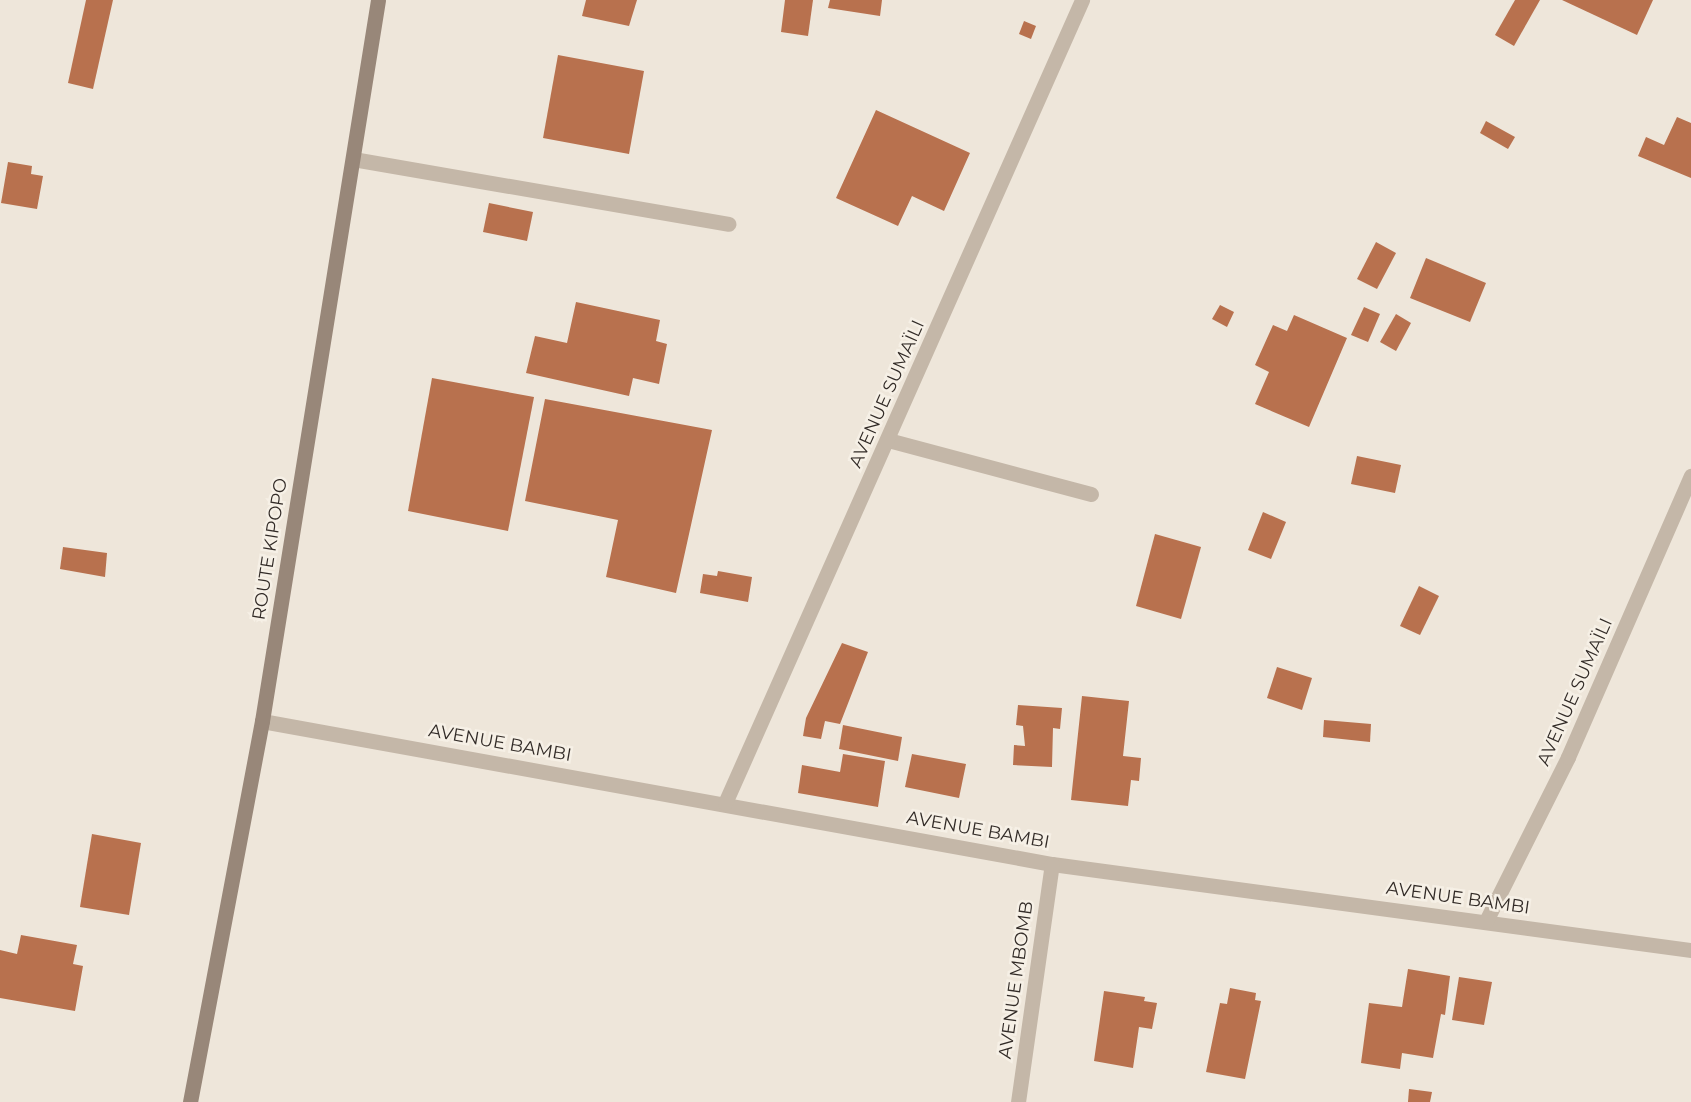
<!DOCTYPE html>
<meta charset="utf-8">
<style>
body{margin:0}
#map{position:relative;width:1691px;height:1102px;overflow:hidden;background:#eee6da;font-family:Montserrat,sans-serif}
div>[style]{position:absolute}
.building>*{inset:0;background:#b8714e}
.street>*{height:15px;margin:-7.5px;padding:0 7.5px;transform-origin:7.5px;border-radius:7.5px;background:#c4b7a8}
.secondary>*{height:15px;margin:-7.5px;padding:0 7.5px;transform-origin:7.5px;border-radius:7.5px;background:#988779}
span{translate:-50% -50%;white-space:nowrap;text-align:center;line-height:1.15;-webkit-text-stroke:5px #f6f0e6;paint-order:stroke}
.street-label{font-size:18px;color:#322b27}
</style>
<div id="map">
<div class="building">
<div style="clip-path:polygon(86px 0,113px 0,93px 89px,68px 83px)"></div>
<div style="clip-path:polygon(586px 0,637px 0,629px 26px,582px 16px)"></div>
<div style="clip-path:polygon(785px 0,813px 0,808px 36px,781px 32px)"></div>
<div style="clip-path:polygon(830px 0,882px 0,880px 16px,828px 8px)"></div>
<div style="clip-path:polygon(1515px 0,1540px 0,1514px 46px,1495px 35px)"></div>
<div style="clip-path:polygon(1562px 0,1653px 0,1637px 35px)"></div>
<div style="clip-path:polygon(1024px 21px,1036px 26px,1031px 39px,1019px 34px)"></div>
<div style="clip-path:polygon(558px 55px,644px 71px,629px 154px,543px 138px)"></div>
<div style="clip-path:polygon(876px 110px,970px 153px,944px 211px,912px 196px,898px 226px,836px 198px)"></div>
<div style="clip-path:polygon(1677px 117px,1691px 123px,1691px 178px,1638px 156px,1646px 137px,1664px 145px)"></div>
<div style="clip-path:polygon(1486px 121px,1515px 137px,1508px 149px,1480px 133px)"></div>
<div style="clip-path:polygon(8px 162px,32px 166px,31px 174px,43px 176px,37px 209px,1px 203px)"></div>
<div style="clip-path:polygon(489px 203px,533px 212px,527px 241px,483px 232px)"></div>
<div style="clip-path:polygon(1376px 242px,1396px 253px,1377px 289px,1357px 279px)"></div>
<div style="clip-path:polygon(1426px 258px,1486px 283px,1470px 322px,1410px 298px)"></div>
<div style="clip-path:polygon(576px 302px,660px 320px,656px 341px,667px 344px,659px 384px,633px 378px,629px 396px,526px 373px,535px 336px,567px 343px)"></div>
<div style="clip-path:polygon(1220px 305px,1234px 312px,1227px 327px,1212px 319px)"></div>
<div style="clip-path:polygon(1364px 307px,1380px 314px,1368px 342px,1351px 335px)"></div>
<div style="clip-path:polygon(1396px 314px,1411px 323px,1396px 351px,1380px 342px)"></div>
<div style="clip-path:polygon(1294px 315px,1347px 338px,1309px 427px,1255px 404px,1269px 372px,1255px 365px,1273px 325px,1287px 331px)"></div>
<div style="clip-path:polygon(432px 378px,534px 397px,508px 531px,408px 511px)"></div>
<div style="clip-path:polygon(545px 399px,712px 430px,676px 593px,606px 577px,618px 520px,525px 501px)"></div>
<div style="clip-path:polygon(1357px 456px,1401px 465px,1395px 493px,1351px 484px)"></div>
<div style="clip-path:polygon(1263px 512px,1286px 522px,1271px 559px,1248px 550px)"></div>
<div style="clip-path:polygon(1155px 534px,1201px 547px,1181px 619px,1136px 606px)"></div>
<div style="clip-path:polygon(63px 547px,107px 553px,105px 577px,60px 569px)"></div>
<div style="clip-path:polygon(718px 571px,752px 577px,748px 602px,700px 593px,703px 574px,717px 576px)"></div>
<div style="clip-path:polygon(1419px 586px,1439px 596px,1420px 635px,1400px 626px)"></div>
<div style="clip-path:polygon(842px 643px,868px 652px,840px 724px,825px 721px,821px 739px,803px 736px,806px 718px)"></div>
<div style="clip-path:polygon(1277px 667px,1312px 678px,1302px 710px,1267px 698px)"></div>
<div style="clip-path:polygon(1082px 696px,1129px 701px,1123px 756px,1141px 758px,1139px 781px,1131px 780px,1128px 806px,1071px 800px)"></div>
<div style="clip-path:polygon(1018px 705px,1062px 708px,1060px 729px,1053px 728px,1052px 767px,1013px 765px,1014px 745px,1025px 746px,1023px 726px,1016px 725px)"></div>
<div style="clip-path:polygon(1324px 720px,1371px 724px,1370px 742px,1323px 737px)"></div>
<div style="clip-path:polygon(843px 725px,902px 737px,898px 761px,839px 749px)"></div>
<div style="clip-path:polygon(843px 754px,885px 761px,878px 807px,798px 793px,802px 765px,840px 772px)"></div>
<div style="clip-path:polygon(912px 754px,966px 764px,959px 798px,905px 787px)"></div>
<div style="clip-path:polygon(92px 834px,141px 843px,129px 915px,80px 907px)"></div>
<div style="clip-path:polygon(21px 935px,77px 945px,73px 964px,83px 966px,75px 1011px,0 998px,0 950px,17px 954px)"></div>
<div style="clip-path:polygon(1408px 969px,1450px 976px,1445px 1015px,1441px 1014px,1433px 1058px,1402px 1053px,1400px 1069px,1361px 1063px,1369px 1003px,1402px 1007px)"></div>
<div style="clip-path:polygon(1459px 977px,1492px 982px,1484px 1025px,1452px 1020px)"></div>
<div style="clip-path:polygon(1230px 988px,1256px 993px,1255px 1000px,1261px 1001px,1245px 1079px,1206px 1072px,1220px 1003px,1227px 1004px)"></div>
<div style="clip-path:polygon(1104px 991px,1145px 997px,1144px 1001px,1157px 1003px,1152px 1029px,1139px 1027px,1133px 1068px,1094px 1061px)"></div>
<div style="clip-path:polygon(1409px 1089px,1432px 1092px,1430px 1102px,1408px 1102px)"></div>
</div>
<div class="street">
<div style="left:353px;top:159px;width:381px;rotate:9.8deg"></div>
<div style="left:888px;top:440px;width:210px;rotate:14.9deg"></div>
<div style="left:262px;top:721px;width:803px;rotate:10.26deg"></div>
<div style="left:1052px;top:864px;width:645px;rotate:7.67deg"></div>
<div style="left:725px;top:803px;width:879px;rotate:-66.03deg"></div>
<div style="left:1486px;top:921px;width:183px;rotate:-63.4deg"></div>
<div style="left:1568px;top:757px;width:307px;rotate:-66.4deg"></div>
<div style="left:1018px;top:1102px;width:240px;rotate:-81.9deg"></div>
</div>
<div class="secondary">
<div style="left:190px;top:1102px;width:388px;rotate:-79.3deg"></div>
<div style="left:262px;top:721px;width:730px;rotate:-80.86deg"></div>
</div>
<div class="street-label">
<span style="left:887px;top:394px;rotate:-66deg">AVENUE SUMAÏLI</span>
<span style="left:270px;top:549px;rotate:-81deg">ROUTE KIPOPO</span>
<span style="left:1575px;top:692px;rotate:-66deg">AVENUE SUMAÏLI</span>
<span style="left:500px;top:743px;rotate:10deg">AVENUE BAMBI</span>
<span style="left:978px;top:830px;rotate:10deg">AVENUE BAMBI</span>
<span style="left:1458px;top:898px;rotate:8deg">AVENUE BAMBI</span>
<span style="left:1016px;top:980px;rotate:-82deg">AVENUE MBOMB</span>
</div>
</div>
